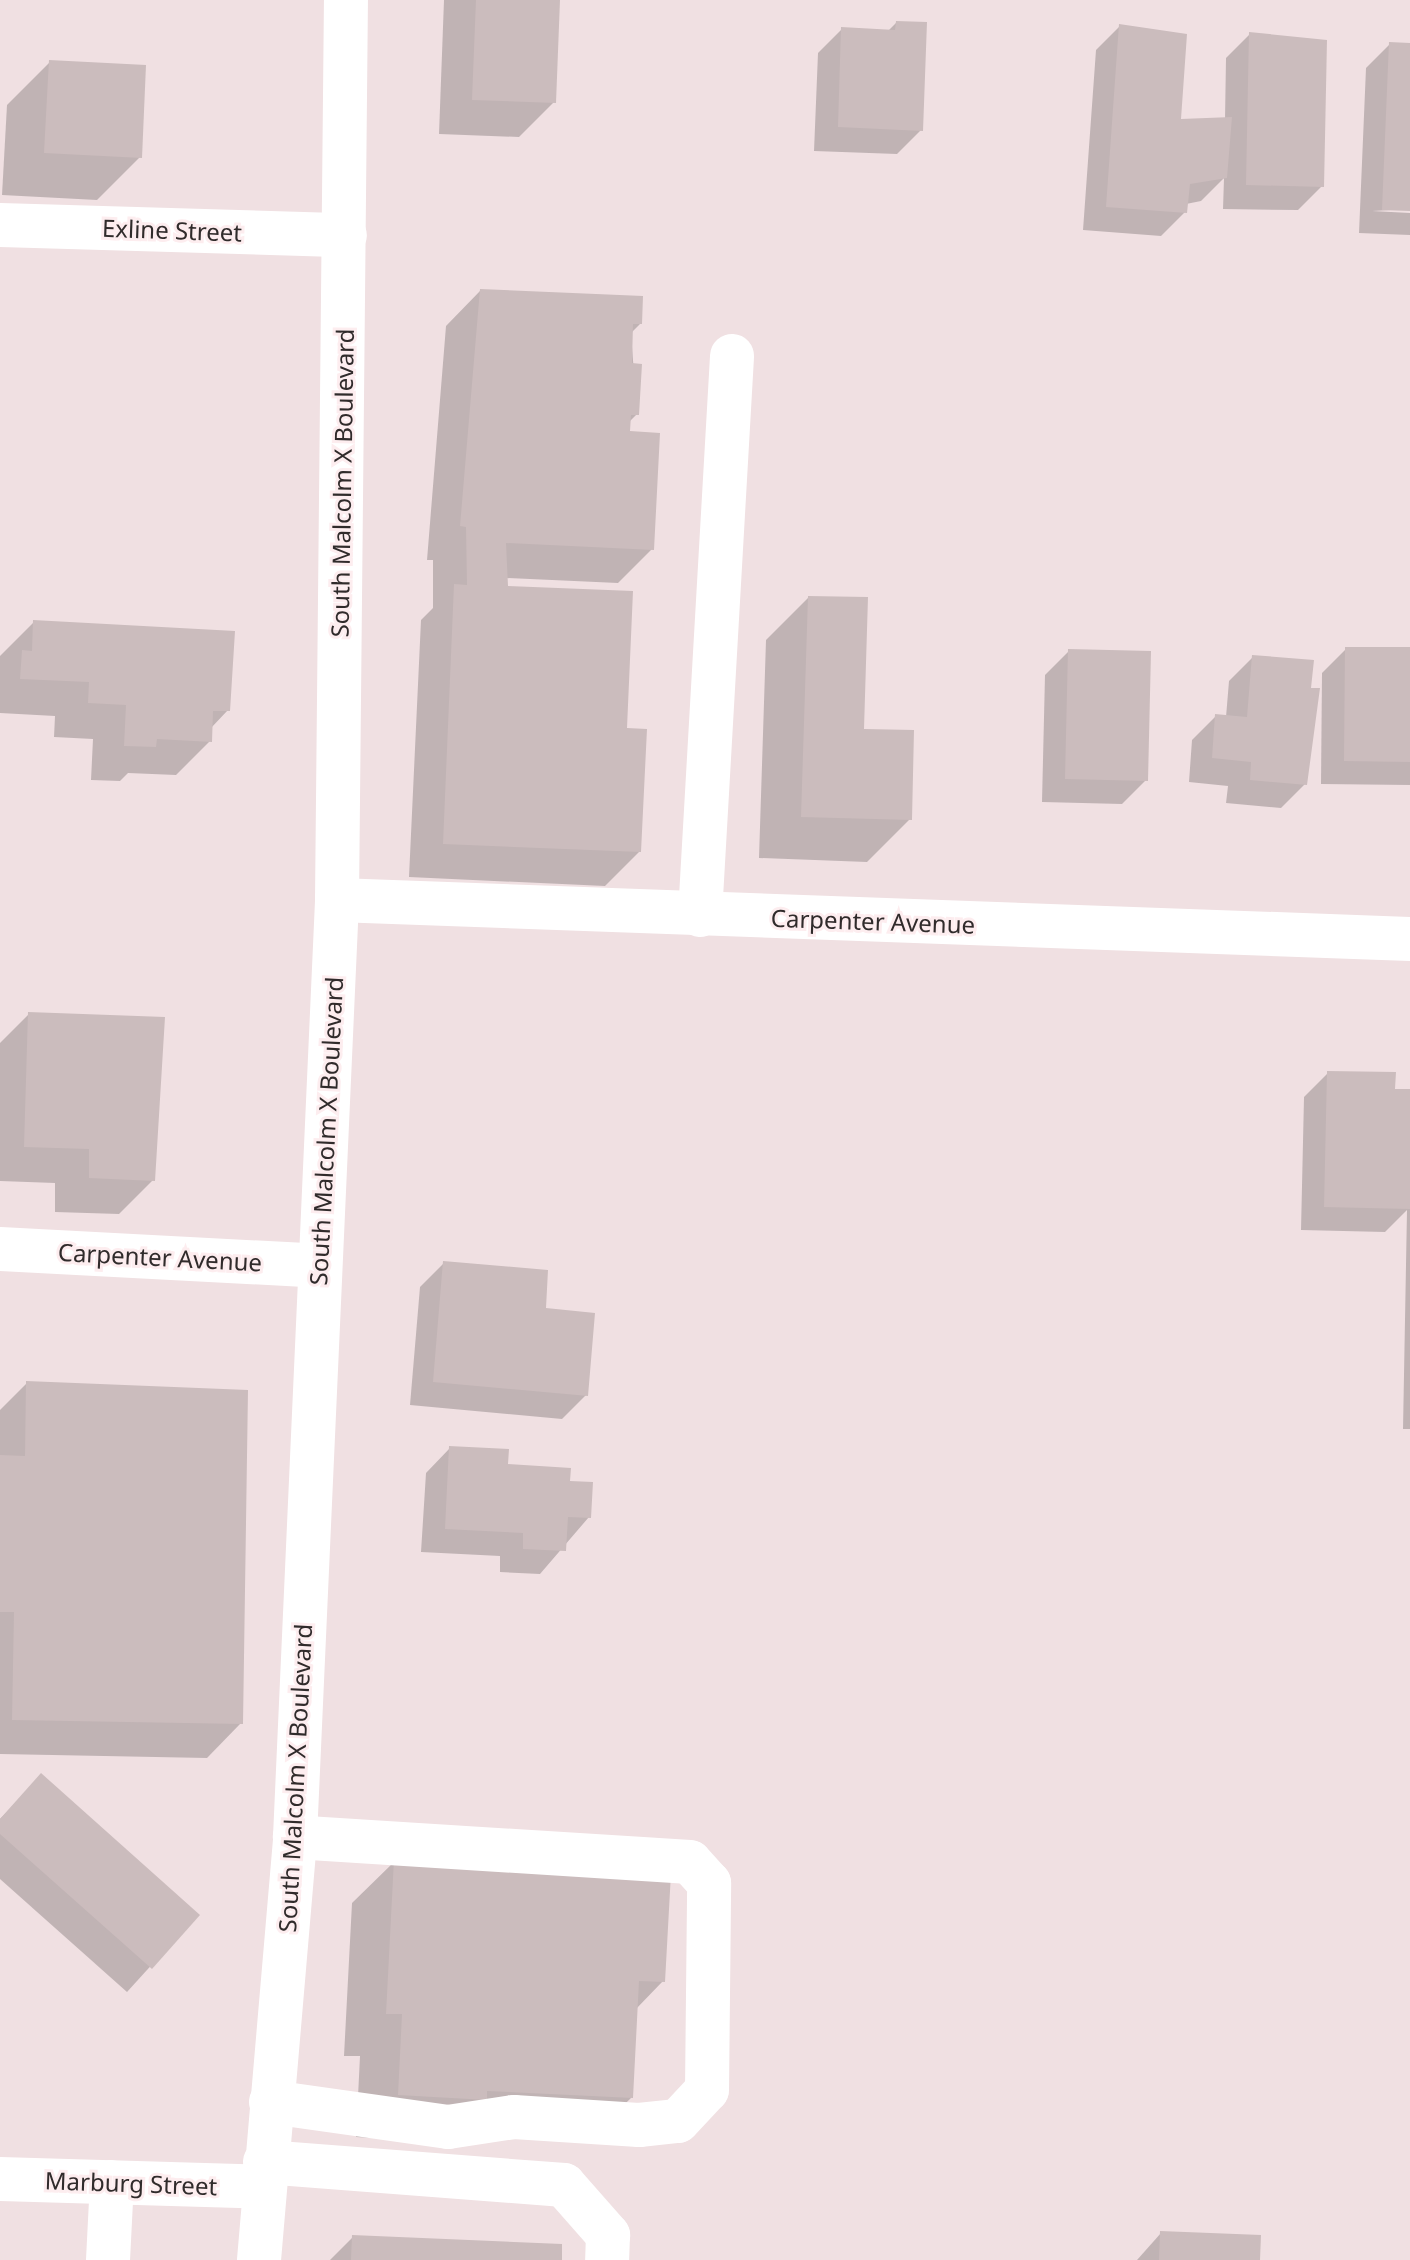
<!DOCTYPE html>
<style>
body{margin:0}
#map{position:relative;width:1410px;height:2260px;overflow:hidden;background:#f0e0e2;font-family:"Noto Sans",sans-serif}
div>[style]{position:absolute}
.shadow>*{inset:0;background:#0003}
.building>*{inset:0;background:#cbbcbd}
.minor>*{height:44px;margin:-22px;padding:0 22px;transform-origin:22px;border-radius:22px;background:#fff}
span{translate:-50% -50%;white-space:nowrap;text-align:center;line-height:1.15;-webkit-text-stroke:6px #fdedef;paint-order:stroke}
.street-label{font-size:24px;color:#302b2b}
</style>
<div id="map">
<div class="shadow">
<div style="clip-path:polygon(444px 0,558px 0,554px 102px,519px 137px,439px 134px)"></div>
<div style="clip-path:polygon(896px 23px,921px 130px,897px 154px,814px 151px,818px 53px,842px 29px,888px 31px)"></div>
<div style="clip-path:polygon(1120px 26px,1179px 122px,1225px 119px,1226px 58px,1250px 34px,1322px 186px,1298px 210px,1223px 209px,1224px 178px,1201px 201px,1186px 204px,1185px 212px,1161px 236px,1083px 230px,1096px 50px)"></div>
<div style="clip-path:polygon(1390px 44px,1410px 45px,1410px 209px,1372px 211px,1410px 213px,1410px 235px,1359px 233px,1366px 68px)"></div>
<div style="clip-path:polygon(50px 62px,140px 157px,97px 200px,2px 195px,7px 105px)"></div>
<div style="clip-path:polygon(480px 291px,640px 324px,631px 333px,637px 414px,628px 423px,652px 549px,618px 583px,506px 578px,506px 588px,625px 730px,640px 851px,605px 886px,409px 877px,421px 620px,433px 608px,433px 560px,427px 560px,446px 326px)"></div>
<div style="clip-path:polygon(808px 598px,862px 731px,910px 819px,867px 862px,759px 858px,766px 640px)"></div>
<div style="clip-path:polygon(34px 622px,228px 710px,211px 728px,210px 741px,176px 775px,128px 773px,120px 781px,91px 780px,93px 739px,54px 737px,55px 716px,0 713px,0 656px)"></div>
<div style="clip-path:polygon(1346px 649px,1410px 650px,1410px 785px,1321px 784px,1322px 673px)"></div>
<div style="clip-path:polygon(1069px 651px,1146px 780px,1122px 804px,1042px 802px,1045px 675px)"></div>
<div style="clip-path:polygon(1253px 657px,1305px 784px,1281px 808px,1226px 803px,1228px 786px,1189px 782px,1192px 740px,1216px 716px,1226px 717px,1229px 681px)"></div>
<div style="clip-path:polygon(29px 1014px,153px 1180px,119px 1214px,55px 1212px,55px 1183px,0 1181px,0 1043px)"></div>
<div style="clip-path:polygon(1328px 1073px,1393px 1091px,1410px 1091px,1410px 1429px,1403px 1429px,1407px 1210px,1385px 1232px,1301px 1230px,1304px 1097px)"></div>
<div style="clip-path:polygon(444px 1263px,586px 1395px,562px 1419px,410px 1405px,420px 1287px)"></div>
<div style="clip-path:polygon(27px 1383px,241px 1723px,207px 1758px,0 1754px,0 1410px)"></div>
<div style="clip-path:polygon(450px 1448px,568px 1483px,589px 1517px,540px 1574px,500px 1572px,500px 1556px,421px 1552px,426px 1473px)"></div>
<div style="clip-path:polygon(41px 1776px,197px 1915px,127px 1992px,0 1879px,0 1819px)"></div>
<div style="clip-path:polygon(395px 1861px,663px 1981px,636px 2009px,631px 2098px,588px 2140px,451px 2133px,442px 2142px,356px 2137px,360px 2056px,344px 2056px,352px 1903px)"></div>
<div style="clip-path:polygon(1161px 2233px,1258px 2260px,1137px 2260px)"></div>
<div style="clip-path:polygon(353px 2237px,560px 2260px,330px 2260px)"></div>
</div>
<div class="building">
<div style="clip-path:polygon(476px 0,560px 0,556px 103px,472px 100px)"></div>
<div style="clip-path:polygon(896px 21px,927px 22px,923px 131px,838px 127px,841px 27px,895px 30px)"></div>
<div style="clip-path:polygon(1119px 24px,1187px 34px,1181px 119px,1232px 117px,1227px 178px,1190px 184px,1187px 213px,1106px 207px)"></div>
<div style="clip-path:polygon(1249px 32px,1327px 40px,1324px 187px,1246px 185px)"></div>
<div style="clip-path:polygon(1389px 42px,1410px 43px,1410px 211px,1382px 210px)"></div>
<div style="clip-path:polygon(49px 60px,146px 65px,142px 158px,44px 153px)"></div>
<div style="clip-path:polygon(480px 289px,643px 296px,642px 324px,633px 324px,632px 363px,642px 364px,639px 415px,631px 415px,630px 431px,660px 433px,654px 550px,506px 543px,508px 586px,633px 591px,627px 728px,647px 729px,641px 852px,443px 844px,454px 584px,467px 585px,466px 527px,460px 526px)"></div>
<div style="clip-path:polygon(808px 596px,868px 597px,864px 729px,914px 730px,912px 820px,801px 817px)"></div>
<div style="clip-path:polygon(33px 620px,235px 631px,230px 711px,213px 711px,212px 742px,157px 739px,156px 747px,124px 746px,126px 705px,88px 703px,89px 682px,20px 679px,22px 650px,32px 651px)"></div>
<div style="clip-path:polygon(1345px 647px,1410px 647px,1410px 762px,1344px 761px)"></div>
<div style="clip-path:polygon(1068px 649px,1151px 651px,1148px 781px,1065px 779px)"></div>
<div style="clip-path:polygon(1252px 655px,1314px 660px,1311px 688px,1320px 688px,1307px 785px,1250px 780px,1251px 762px,1212px 758px,1215px 714px,1247px 717px)"></div>
<div style="clip-path:polygon(28px 1012px,165px 1017px,155px 1181px,89px 1178px,89px 1149px,24px 1147px)"></div>
<div style="clip-path:polygon(1327px 1071px,1396px 1072px,1395px 1089px,1410px 1089px,1410px 1209px,1324px 1207px)"></div>
<div style="clip-path:polygon(443px 1261px,548px 1270px,546px 1308px,595px 1313px,588px 1396px,433px 1382px)"></div>
<div style="clip-path:polygon(26px 1381px,248px 1390px,243px 1724px,12px 1720px,14px 1612px,0 1612px,0 1455px,25px 1456px)"></div>
<div style="clip-path:polygon(449px 1446px,509px 1449px,508px 1464px,571px 1468px,570px 1481px,593px 1482px,591px 1518px,568px 1517px,566px 1551px,523px 1549px,523px 1533px,445px 1529px)"></div>
<div style="clip-path:polygon(41px 1773px,200px 1915px,152px 1969px,0 1834px,0 1819px)"></div>
<div style="clip-path:polygon(394px 1859px,671px 1873px,665px 1982px,639px 1981px,633px 2098px,487px 2091px,487px 2100px,398px 2095px,402px 2014px,386px 2014px)"></div>
<div style="clip-path:polygon(1160px 2231px,1261px 2235px,1260px 2260px,1159px 2260px)"></div>
<div style="clip-path:polygon(352px 2235px,562px 2244px,562px 2260px,351px 2260px)"></div>
</div>
<div class="minor">
<div style="left:0;top:225px;width:345px;rotate:1.7deg"></div>
<div style="left:337px;top:900px;width:1074px;rotate:2.08deg"></div>
<div style="left:700px;top:915px;width:560px;rotate:-86.72deg"></div>
<div style="left:0;top:1249px;width:320px;rotate:3deg"></div>
<div style="left:271px;top:2102px;width:179px;rotate:8deg"></div>
<div style="left:448px;top:2127px;width:67px;rotate:-8.6deg"></div>
<div style="left:514px;top:2117px;width:125px;rotate:3.7deg"></div>
<div style="left:639px;top:2125px;width:39px;rotate:-6deg"></div>
<div style="left:678px;top:2121px;width:42px;rotate:-46.9deg"></div>
<div style="left:707px;top:2090px;width:207px;rotate:-89.4deg"></div>
<div style="left:709px;top:1883px;width:28px;rotate:-132deg"></div>
<div style="left:690px;top:1862px;width:396px;rotate:-176.4deg"></div>
<div style="left:265px;top:2162px;width:300px;rotate:4.4deg"></div>
<div style="left:564px;top:2185px;width:67px;rotate:48.7deg"></div>
<div style="left:608px;top:2235px;width:25px;rotate:92deg"></div>
<div style="left:0;top:2179px;width:262px;rotate:1.7deg"></div>
<div style="left:108px;top:2260px;width:78px;rotate:-87.1deg"></div>
<div style="left:259px;top:2260px;width:425px;rotate:-85.1deg"></div>
<div style="left:295px;top:1837px;width:938px;rotate:-87.43deg"></div>
<div style="left:337px;top:900px;width:900px;rotate:-89.43deg"></div>
</div>
<div class="street-label">
<span style="left:172px;top:230px;rotate:2deg">Exline Street</span>
<span style="left:342px;top:483px;rotate:-89deg">South Malcolm X Boulevard</span>
<span style="left:873px;top:921px;rotate:2deg">Carpenter Avenue</span>
<span style="left:326px;top:1131px;rotate:-87deg">South Malcolm X Boulevard</span>
<span style="left:160px;top:1257px;rotate:3deg">Carpenter Avenue</span>
<span style="left:295px;top:1778px;rotate:-87deg">South Malcolm X Boulevard</span>
<span style="left:131px;top:2183px;rotate:2deg">Marburg Street</span>
</div>
</div>
